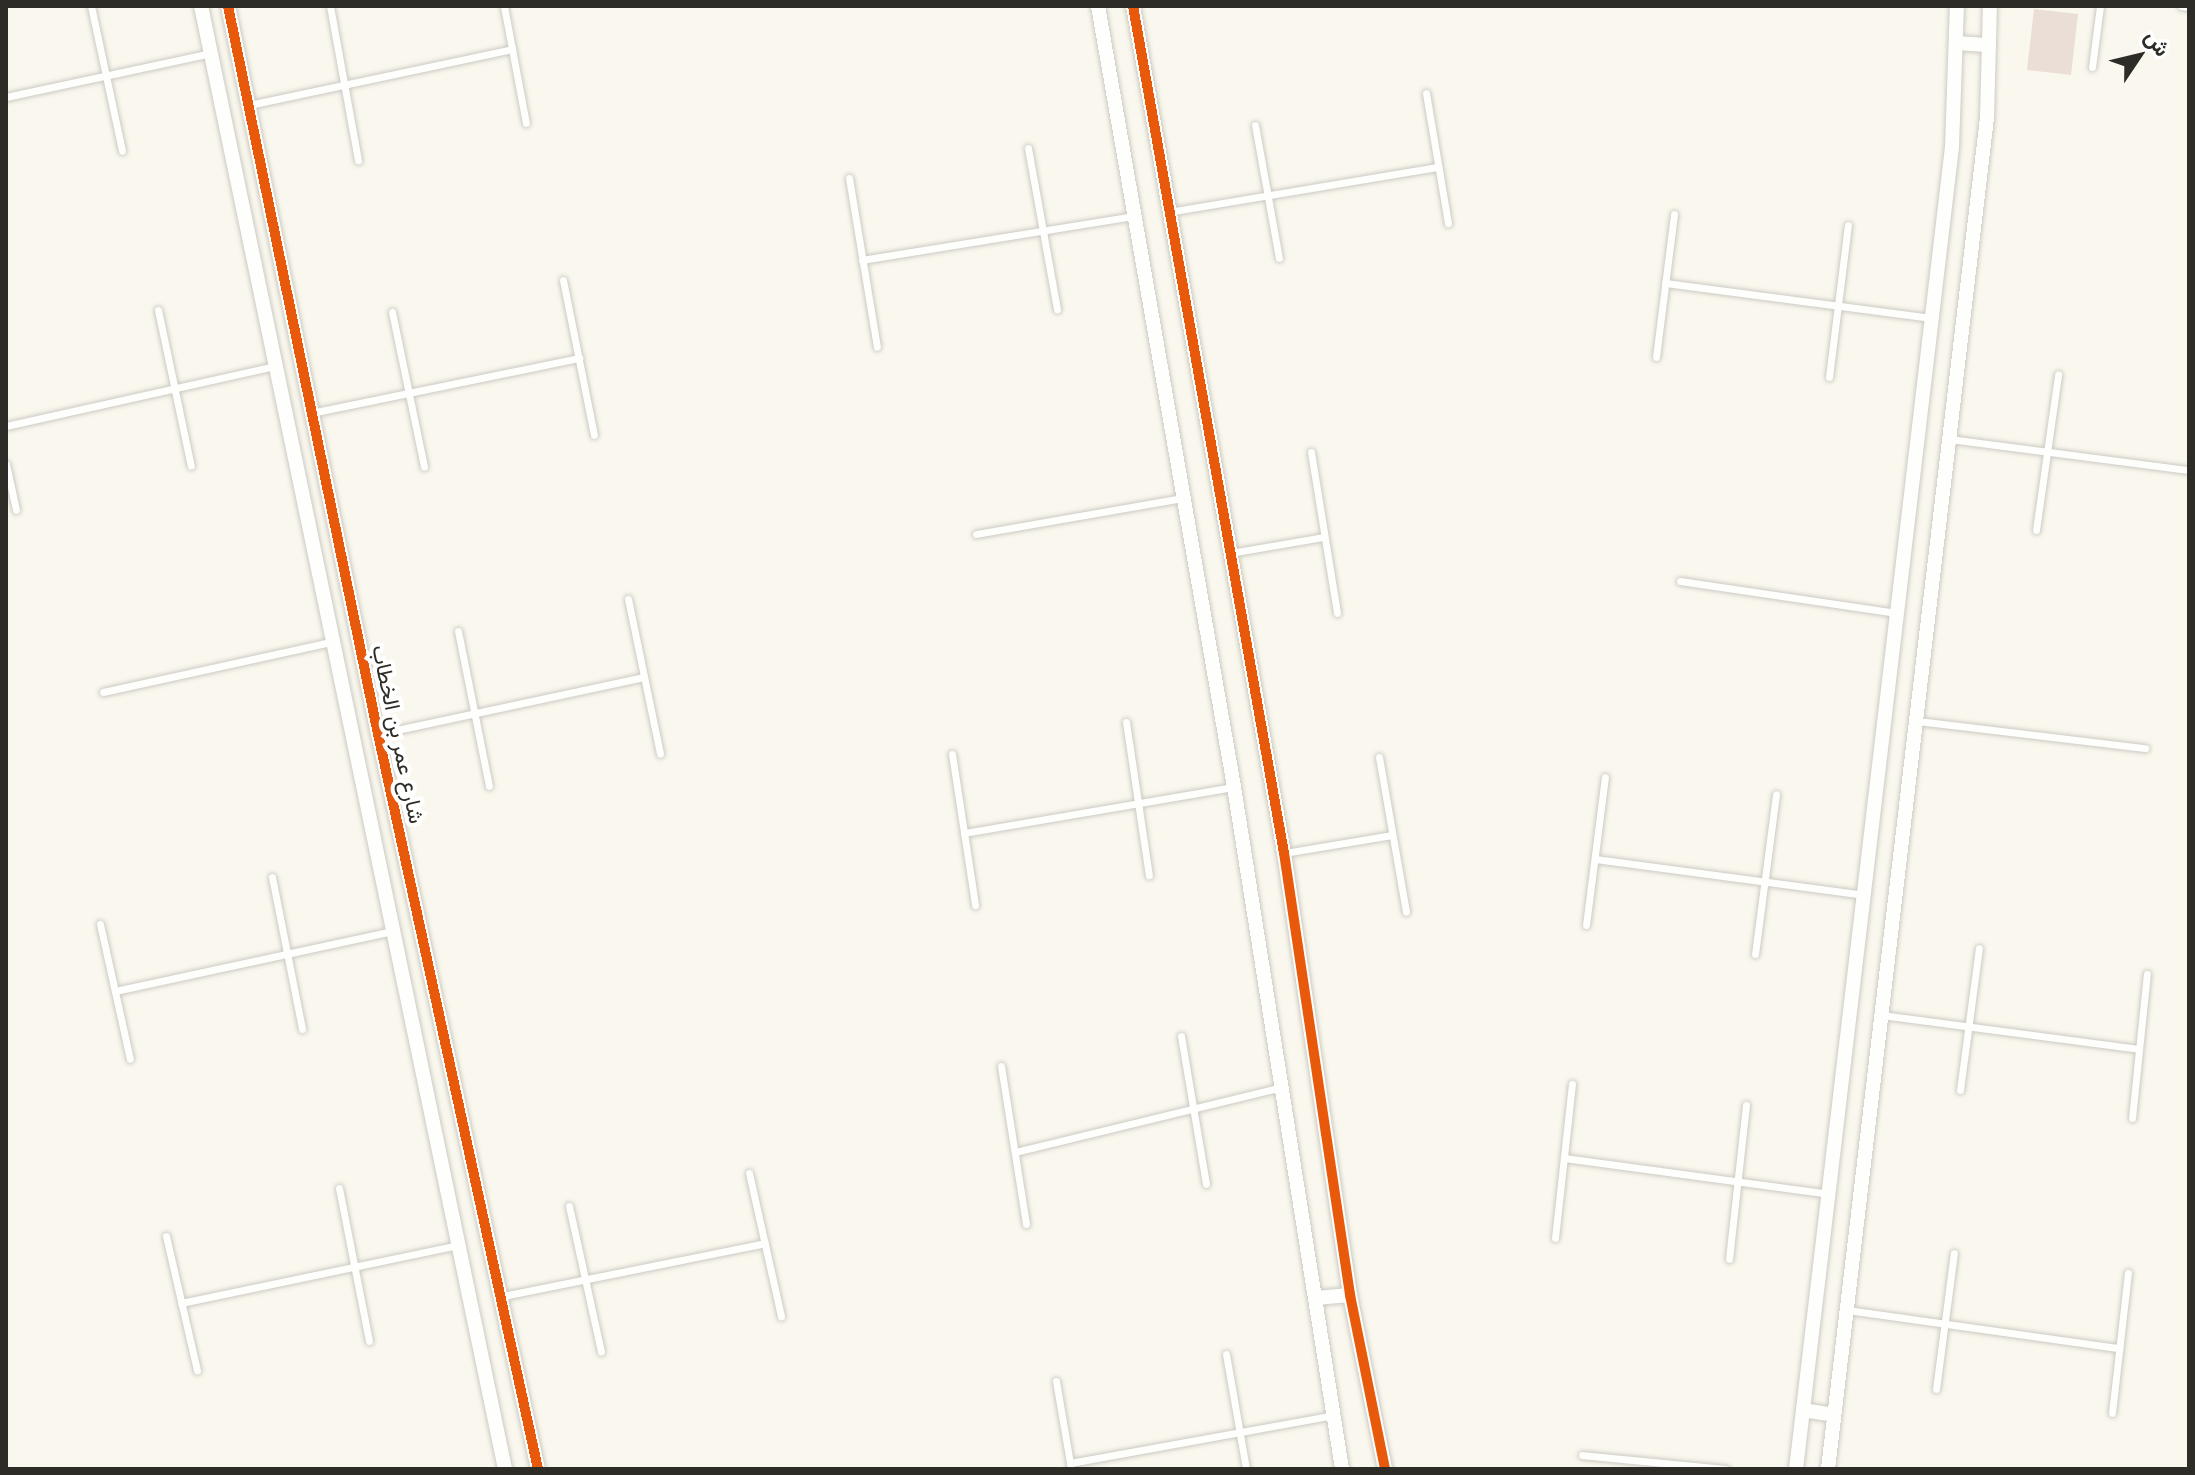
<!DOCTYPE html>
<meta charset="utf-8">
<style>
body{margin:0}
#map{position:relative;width:2195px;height:1475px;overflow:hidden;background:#faf8ee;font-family:"Playfair Display",Vazirmatn,serif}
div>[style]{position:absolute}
.building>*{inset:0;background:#eaded6}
.roads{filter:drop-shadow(0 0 2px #cccac3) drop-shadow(0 0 2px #cccac3)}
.service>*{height:7px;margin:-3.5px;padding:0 3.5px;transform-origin:3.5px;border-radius:3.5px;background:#fefefc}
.minor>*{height:14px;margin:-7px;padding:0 7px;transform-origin:7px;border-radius:7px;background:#fefefc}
.cycleway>*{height:10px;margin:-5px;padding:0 5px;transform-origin:5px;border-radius:5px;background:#e8590c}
span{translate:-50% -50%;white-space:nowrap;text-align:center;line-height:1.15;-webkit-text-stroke:8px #fff;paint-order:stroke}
.street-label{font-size:22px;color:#2e2c26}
.frame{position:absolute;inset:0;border:8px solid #2e2c26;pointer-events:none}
.north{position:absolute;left:2099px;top:16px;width:80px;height:80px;-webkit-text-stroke:6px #fff;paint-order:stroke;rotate:55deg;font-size:22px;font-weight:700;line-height:32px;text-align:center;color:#2e2c26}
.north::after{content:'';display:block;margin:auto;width:28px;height:36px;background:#2e2c26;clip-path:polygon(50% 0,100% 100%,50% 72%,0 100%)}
</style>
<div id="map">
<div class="building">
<div style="clip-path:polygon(2034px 9px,2078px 14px,2071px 75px,2027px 70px)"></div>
</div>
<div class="roads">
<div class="service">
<div style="left:91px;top:6px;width:148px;rotate:77.9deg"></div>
<div style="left:330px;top:6px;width:157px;rotate:79.7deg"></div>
<div style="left:504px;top:6px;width:119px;rotate:79.4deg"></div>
<div style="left:2181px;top:6px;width:8px;rotate:7deg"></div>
<div style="left:2092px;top:67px;width:62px;rotate:-82.5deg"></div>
<div style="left:1426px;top:93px;width:132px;rotate:80.4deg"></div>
<div style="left:6px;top:97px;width:210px;rotate:-12.1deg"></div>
<div style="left:249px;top:105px;width:269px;rotate:-12deg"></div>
<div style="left:1255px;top:125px;width:135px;rotate:79.8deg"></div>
<div style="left:1028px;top:148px;width:164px;rotate:79.8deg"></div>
<div style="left:849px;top:178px;width:171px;rotate:80.6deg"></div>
<div style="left:1168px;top:212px;width:274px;rotate:-9.5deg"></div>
<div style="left:862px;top:260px;width:277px;rotate:-9.2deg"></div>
<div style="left:563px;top:280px;width:158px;rotate:78.7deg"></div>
<div style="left:1665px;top:283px;width:269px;rotate:7.5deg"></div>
<div style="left:158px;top:310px;width:159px;rotate:78.1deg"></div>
<div style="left:392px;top:312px;width:158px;rotate:78.3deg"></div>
<div style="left:1656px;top:357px;width:144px;rotate:-82.8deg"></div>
<div style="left:1829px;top:377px;width:153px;rotate:-82.9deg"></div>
<div style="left:311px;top:413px;width:274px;rotate:-11.6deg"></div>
<div style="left:6px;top:426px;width:276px;rotate:-12.6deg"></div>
<div style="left:1949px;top:439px;width:242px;rotate:7.4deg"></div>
<div style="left:1311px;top:452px;width:163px;rotate:80.8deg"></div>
<div style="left:6px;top:464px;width:47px;rotate:77.7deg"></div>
<div style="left:2036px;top:530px;width:157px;rotate:-81.9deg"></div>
<div style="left:976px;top:534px;width:209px;rotate:-9.9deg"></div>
<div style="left:1230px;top:553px;width:95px;rotate:-9.7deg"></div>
<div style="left:1680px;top:581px;width:219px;rotate:8.4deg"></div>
<div style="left:628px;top:599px;width:158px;rotate:78.3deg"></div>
<div style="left:458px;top:631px;width:158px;rotate:78.7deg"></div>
<div style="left:103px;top:692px;width:233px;rotate:-12.4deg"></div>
<div style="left:1917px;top:721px;width:230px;rotate:6.8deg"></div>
<div style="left:1126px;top:722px;width:155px;rotate:81.5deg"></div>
<div style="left:378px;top:734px;width:272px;rotate:-12.1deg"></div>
<div style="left:952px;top:754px;width:153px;rotate:81.3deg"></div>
<div style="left:1379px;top:757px;width:157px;rotate:80.1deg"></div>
<div style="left:964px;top:833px;width:274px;rotate:-9.7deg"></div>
<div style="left:1284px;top:853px;width:109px;rotate:-9.5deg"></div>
<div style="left:1595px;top:859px;width:271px;rotate:7.6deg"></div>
<div style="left:272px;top:877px;width:155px;rotate:78.8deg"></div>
<div style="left:100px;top:924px;width:138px;rotate:77.5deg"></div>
<div style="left:1586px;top:925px;width:149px;rotate:-82.7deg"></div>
<div style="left:1755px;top:954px;width:161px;rotate:-82.5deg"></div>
<div style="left:115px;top:991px;width:284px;rotate:-12.2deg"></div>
<div style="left:1881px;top:1015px;width:260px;rotate:7.5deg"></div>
<div style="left:1181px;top:1036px;width:150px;rotate:80.4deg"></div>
<div style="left:1001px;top:1066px;width:160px;rotate:81deg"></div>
<div style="left:1960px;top:1090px;width:143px;rotate:-82.4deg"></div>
<div style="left:2132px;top:1118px;width:145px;rotate:-84.1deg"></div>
<div style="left:1015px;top:1152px;width:274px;rotate:-13.7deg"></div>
<div style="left:1564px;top:1158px;width:267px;rotate:7.7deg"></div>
<div style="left:749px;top:1173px;width:147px;rotate:77.4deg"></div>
<div style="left:339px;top:1188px;width:156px;rotate:78.9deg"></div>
<div style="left:569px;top:1206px;width:149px;rotate:77.6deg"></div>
<div style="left:166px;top:1236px;width:138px;rotate:77deg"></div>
<div style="left:1555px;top:1238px;width:155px;rotate:-83.7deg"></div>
<div style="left:1729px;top:1259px;width:155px;rotate:-83.7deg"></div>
<div style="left:503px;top:1296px;width:267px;rotate:-11.4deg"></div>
<div style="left:181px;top:1303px;width:284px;rotate:-11.8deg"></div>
<div style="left:1847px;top:1310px;width:275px;rotate:8deg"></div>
<div style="left:1226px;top:1354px;width:117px;rotate:80.1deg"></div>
<div style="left:1056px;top:1381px;width:89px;rotate:80.3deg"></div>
<div style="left:1936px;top:1389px;width:137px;rotate:-82.5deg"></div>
<div style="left:2112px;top:1413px;width:141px;rotate:-83.5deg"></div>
<div style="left:1582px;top:1455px;width:145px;rotate:5.6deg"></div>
<div style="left:1070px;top:1463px;width:268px;rotate:-10.3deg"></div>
</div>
<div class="minor">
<div style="left:201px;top:6px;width:1494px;rotate:78.26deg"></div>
<div style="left:228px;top:6px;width:743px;rotate:78.36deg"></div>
<div style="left:378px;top:734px;width:752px;rotate:77.72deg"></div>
<div style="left:1098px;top:6px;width:793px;rotate:80.12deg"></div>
<div style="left:1234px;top:787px;width:690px;rotate:81deg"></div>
<div style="left:1133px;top:6px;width:860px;rotate:79.89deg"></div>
<div style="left:1284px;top:853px;width:447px;rotate:81.5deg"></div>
<div style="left:1350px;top:1295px;width:177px;rotate:78.6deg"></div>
<div style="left:1957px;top:43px;width:32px;rotate:4deg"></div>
<div style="left:1316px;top:1298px;width:34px;rotate:-5deg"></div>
<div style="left:1803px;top:1410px;width:31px;rotate:9deg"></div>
<div style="left:1796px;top:1469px;width:1331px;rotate:-83.27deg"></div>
<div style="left:1952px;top:147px;width:141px;rotate:-88deg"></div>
<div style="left:1828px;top:1469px;width:1360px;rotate:-83.29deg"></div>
<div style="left:1987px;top:118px;width:112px;rotate:-88.5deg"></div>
</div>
</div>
<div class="cycleway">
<div style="left:228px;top:6px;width:743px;rotate:78.36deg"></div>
<div style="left:378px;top:734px;width:752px;rotate:77.72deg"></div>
<div style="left:1133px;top:6px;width:860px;rotate:79.89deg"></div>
<div style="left:1284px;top:853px;width:447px;rotate:81.5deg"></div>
<div style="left:1350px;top:1295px;width:177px;rotate:78.6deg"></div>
</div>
<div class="street-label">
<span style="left:399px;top:734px;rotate:78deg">شارع عمر بن الخطاب</span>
</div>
<div class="frame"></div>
<div class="north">ش</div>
</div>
